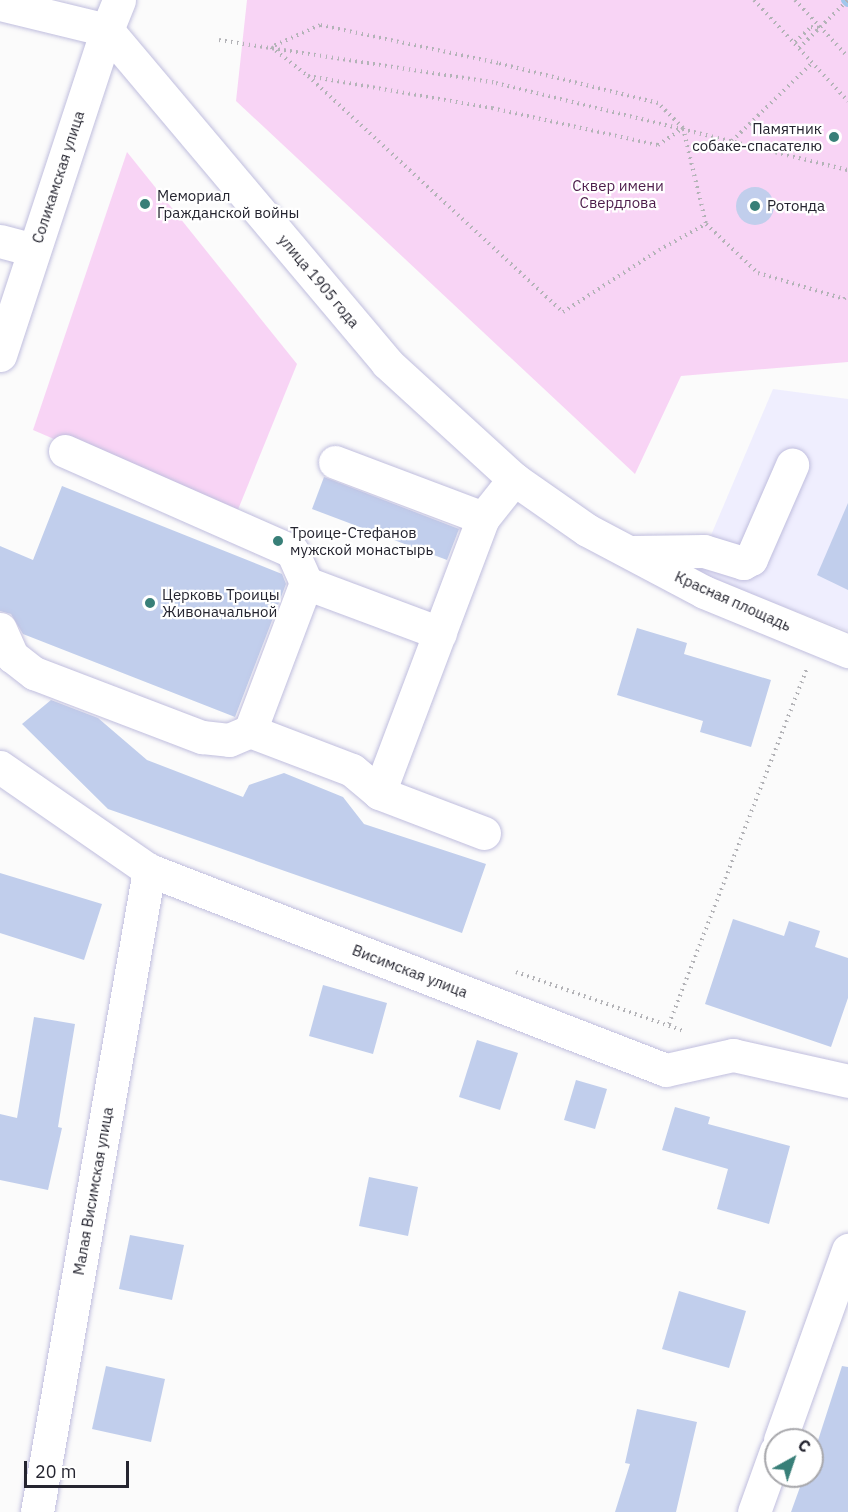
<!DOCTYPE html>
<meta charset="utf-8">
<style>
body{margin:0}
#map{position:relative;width:848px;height:1512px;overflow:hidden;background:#fbfbfb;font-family:"IBM Plex Sans",sans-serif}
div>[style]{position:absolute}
.built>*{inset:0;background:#efeefe}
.green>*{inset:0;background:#f8d4f5}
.stream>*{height:10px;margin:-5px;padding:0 5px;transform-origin:5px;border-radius:5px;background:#a1c7eb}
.building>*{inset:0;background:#c1ceec}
.round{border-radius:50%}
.path>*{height:4px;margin-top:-2px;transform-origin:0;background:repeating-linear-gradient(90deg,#b3b3b7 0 1.5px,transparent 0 6px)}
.roads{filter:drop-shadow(0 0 2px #c0bede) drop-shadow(0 0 2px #c0bede)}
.minor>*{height:33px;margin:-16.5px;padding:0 16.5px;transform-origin:16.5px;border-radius:16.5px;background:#fff}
.major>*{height:33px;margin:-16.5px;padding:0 16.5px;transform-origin:16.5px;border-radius:16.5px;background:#fff}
.dots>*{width:16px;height:16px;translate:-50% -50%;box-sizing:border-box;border:3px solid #fff;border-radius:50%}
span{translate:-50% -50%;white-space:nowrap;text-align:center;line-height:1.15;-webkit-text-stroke:4.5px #fff;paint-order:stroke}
.poi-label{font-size:15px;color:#252530}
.right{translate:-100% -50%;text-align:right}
.left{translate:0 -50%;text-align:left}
.street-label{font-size:15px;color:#252530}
.park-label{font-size:15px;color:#4d1d4b}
.north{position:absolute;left:764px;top:1428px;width:60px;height:60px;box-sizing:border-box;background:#fff;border:2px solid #a8a8ac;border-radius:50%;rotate:40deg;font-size:16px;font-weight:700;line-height:24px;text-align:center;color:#252530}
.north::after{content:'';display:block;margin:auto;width:21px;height:27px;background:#387f78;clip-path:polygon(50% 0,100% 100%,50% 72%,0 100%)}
.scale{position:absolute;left:24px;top:1461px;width:105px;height:27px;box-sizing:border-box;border:3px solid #252530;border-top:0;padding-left:8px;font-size:18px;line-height:21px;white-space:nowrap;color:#252530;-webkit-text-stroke:4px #fff;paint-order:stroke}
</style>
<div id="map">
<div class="built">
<div style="clip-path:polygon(773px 389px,848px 399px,848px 631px,695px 573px)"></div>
</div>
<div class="green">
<div style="clip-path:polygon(247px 0,848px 0,848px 362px,681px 376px,635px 474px,236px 101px)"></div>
<div style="clip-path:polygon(127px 152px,297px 364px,235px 517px,33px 430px)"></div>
</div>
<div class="stream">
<div style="left:846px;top:0;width:3px;rotate:45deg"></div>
</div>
<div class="building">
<div class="round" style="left:736px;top:187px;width:38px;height:38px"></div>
<div style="clip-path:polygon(324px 477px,459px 529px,447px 560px,312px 509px)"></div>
<div style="clip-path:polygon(62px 486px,282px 574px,286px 584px,235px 717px,23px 634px,11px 614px,0 611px,0 546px,33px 560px)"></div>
<div style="clip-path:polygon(848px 503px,848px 590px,817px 575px)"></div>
<div style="clip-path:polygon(637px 628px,687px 643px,684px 654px,771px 680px,751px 747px,700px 732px,703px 721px,617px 695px)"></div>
<div style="clip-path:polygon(51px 700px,98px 718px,147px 760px,243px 797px,249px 785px,284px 773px,343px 797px,364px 824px,486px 864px,462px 933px,108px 809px,22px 724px)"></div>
<div style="clip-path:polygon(0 873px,102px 904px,84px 960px,0 933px)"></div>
<div style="clip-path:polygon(733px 919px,784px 936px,789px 921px,820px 931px,815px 947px,848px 958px,848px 998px,831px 1047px,705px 1004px)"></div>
<div style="clip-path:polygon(323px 985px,387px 1003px,373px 1054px,309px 1036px)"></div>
<div style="clip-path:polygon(34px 1017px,75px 1024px,58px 1127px,62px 1128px,48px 1190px,0 1180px,0 1114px,17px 1118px)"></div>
<div style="clip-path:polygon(477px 1040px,518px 1053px,500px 1110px,459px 1097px)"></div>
<div style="clip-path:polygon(576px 1080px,607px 1089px,595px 1129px,564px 1120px)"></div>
<div style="clip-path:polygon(675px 1107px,710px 1117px,708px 1124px,790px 1146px,769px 1224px,717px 1209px,728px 1169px,662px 1150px)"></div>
<div style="clip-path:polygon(369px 1177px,418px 1187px,408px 1236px,359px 1226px)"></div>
<div style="clip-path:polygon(130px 1235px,184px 1245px,172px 1300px,119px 1289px)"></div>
<div style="clip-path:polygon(679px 1291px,746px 1311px,729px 1368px,662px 1349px)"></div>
<div style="clip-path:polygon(106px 1366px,165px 1379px,151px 1442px,92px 1429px)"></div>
<div style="clip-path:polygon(842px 1366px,848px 1367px,848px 1512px,791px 1512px,804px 1476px,812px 1476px,812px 1459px)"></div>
<div style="clip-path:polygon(637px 1409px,697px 1422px,676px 1512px,615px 1512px,630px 1464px,625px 1463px)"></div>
</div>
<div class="path">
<div style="left:754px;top:0;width:138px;rotate:47.1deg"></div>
<div style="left:795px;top:0;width:78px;rotate:47.1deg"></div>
<div style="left:219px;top:40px;width:280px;rotate:8.8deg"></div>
<div style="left:496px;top:83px;width:363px;rotate:13.9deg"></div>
<div style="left:795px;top:42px;width:22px;rotate:-43deg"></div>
<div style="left:811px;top:27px;width:9px;rotate:6deg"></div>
<div style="left:799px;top:48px;width:69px;rotate:-44.4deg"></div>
<div style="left:308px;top:76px;width:187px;rotate:9.9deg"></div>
<div style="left:492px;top:108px;width:170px;rotate:12.6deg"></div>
<div style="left:658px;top:145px;width:30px;rotate:-34deg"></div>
<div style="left:683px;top:128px;width:35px;rotate:-135deg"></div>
<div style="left:658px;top:103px;width:165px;rotate:-166deg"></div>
<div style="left:498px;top:63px;width:182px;rotate:-167.9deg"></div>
<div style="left:320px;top:25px;width:54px;rotate:155.8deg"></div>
<div style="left:271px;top:47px;width:47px;rotate:38.1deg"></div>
<div style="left:308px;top:76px;width:347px;rotate:42.8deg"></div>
<div style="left:563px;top:312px;width:114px;rotate:-32.9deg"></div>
<div style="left:659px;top:250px;width:54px;rotate:-29deg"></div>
<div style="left:683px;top:128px;width:99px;rotate:76.5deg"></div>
<div style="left:706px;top:224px;width:71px;rotate:43.3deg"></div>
<div style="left:758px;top:273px;width:90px;rotate:16.8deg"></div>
<div style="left:844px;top:299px;width:6px;rotate:-51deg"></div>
<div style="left:732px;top:141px;width:113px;rotate:-44.3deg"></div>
<div style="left:516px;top:972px;width:178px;rotate:19.4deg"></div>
<div style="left:669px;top:1024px;width:380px;rotate:-68.8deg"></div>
</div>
<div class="roads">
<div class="minor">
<div style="left:107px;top:30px;width:435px;rotate:49.9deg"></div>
<div style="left:387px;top:363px;width:172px;rotate:42.4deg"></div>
<div style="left:514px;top:479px;width:89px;rotate:34.9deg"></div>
<div style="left:587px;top:530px;width:132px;rotate:27.9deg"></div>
<div style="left:704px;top:592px;width:156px;rotate:22.3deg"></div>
<div style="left:0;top:241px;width:35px;rotate:15deg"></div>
<div style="left:0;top:355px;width:342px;rotate:-71.8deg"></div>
<div style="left:65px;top:451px;width:248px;rotate:23.8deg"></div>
<div style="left:292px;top:551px;width:35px;rotate:66deg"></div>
<div style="left:306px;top:583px;width:143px;rotate:20.5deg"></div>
<div style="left:335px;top:462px;width:158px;rotate:20.7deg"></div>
<div style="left:632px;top:552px;width:72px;rotate:-0.8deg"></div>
<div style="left:704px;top:551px;width:41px;rotate:17.1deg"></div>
<div style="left:743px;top:563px;width:9px;rotate:-27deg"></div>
<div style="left:751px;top:559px;width:103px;rotate:-66.4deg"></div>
<div style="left:0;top:629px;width:30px;rotate:66deg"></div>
<div style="left:12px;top:656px;width:28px;rotate:38deg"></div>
<div style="left:34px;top:673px;width:180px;rotate:20.9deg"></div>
<div style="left:202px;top:737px;width:27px;rotate:6deg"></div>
<div style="left:229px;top:740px;width:23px;rotate:-23deg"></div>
<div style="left:250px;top:731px;width:109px;rotate:20.9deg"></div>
<div style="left:352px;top:770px;width:35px;rotate:40deg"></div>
<div style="left:250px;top:731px;width:158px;rotate:-69.3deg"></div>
<div style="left:0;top:767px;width:181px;rotate:34.7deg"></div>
<div style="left:149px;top:870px;width:554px;rotate:21.15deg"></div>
<div style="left:666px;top:1070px;width:69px;rotate:-12.6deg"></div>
<div style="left:733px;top:1055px;width:118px;rotate:12.7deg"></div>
<div style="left:484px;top:833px;width:112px;rotate:-159.1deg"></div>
<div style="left:379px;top:793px;width:294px;rotate:-69.3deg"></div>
<div style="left:483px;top:518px;width:50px;rotate:-51.5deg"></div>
<div style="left:780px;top:1440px;width:202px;rotate:-70.3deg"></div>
<div style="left:37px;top:1512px;width:652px;rotate:-80.1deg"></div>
<div style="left:754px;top:1512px;width:65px;rotate:-70.2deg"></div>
</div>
<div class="major">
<div style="left:0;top:4px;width:110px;rotate:13.7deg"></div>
<div style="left:107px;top:30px;width:32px;rotate:-68deg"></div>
</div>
</div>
<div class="dots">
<div style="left:834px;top:137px;background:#387f78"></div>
<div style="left:145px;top:204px;background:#387f78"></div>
<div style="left:755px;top:206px;background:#387f78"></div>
<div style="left:278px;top:541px;background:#387f78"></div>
<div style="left:150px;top:603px;background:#387f78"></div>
</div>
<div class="poi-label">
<span class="right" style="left:822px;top:137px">Памятник<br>собаке-спасателю</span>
<span class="left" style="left:157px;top:204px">Мемориал<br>Гражданской войны</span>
<span class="left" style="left:767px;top:206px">Ротонда</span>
<span class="left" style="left:290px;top:541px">Троице-Стефанов<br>мужской монастырь</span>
<span class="left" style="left:162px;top:603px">Церковь Троицы<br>Живоначальной</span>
</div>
<div class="street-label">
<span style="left:58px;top:177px;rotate:-72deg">Соликамская улица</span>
<span style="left:319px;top:281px;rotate:50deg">улица 1905 года</span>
<span style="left:733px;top:601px;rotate:24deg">Красная площадь</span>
<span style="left:410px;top:971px;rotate:21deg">Висимская улица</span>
<span style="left:93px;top:1191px;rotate:-80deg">Малая Висимская улица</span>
</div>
<div class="park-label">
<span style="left:618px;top:194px">Сквер имени<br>Свердлова</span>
</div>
<div class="north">С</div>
<div class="scale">20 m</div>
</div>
